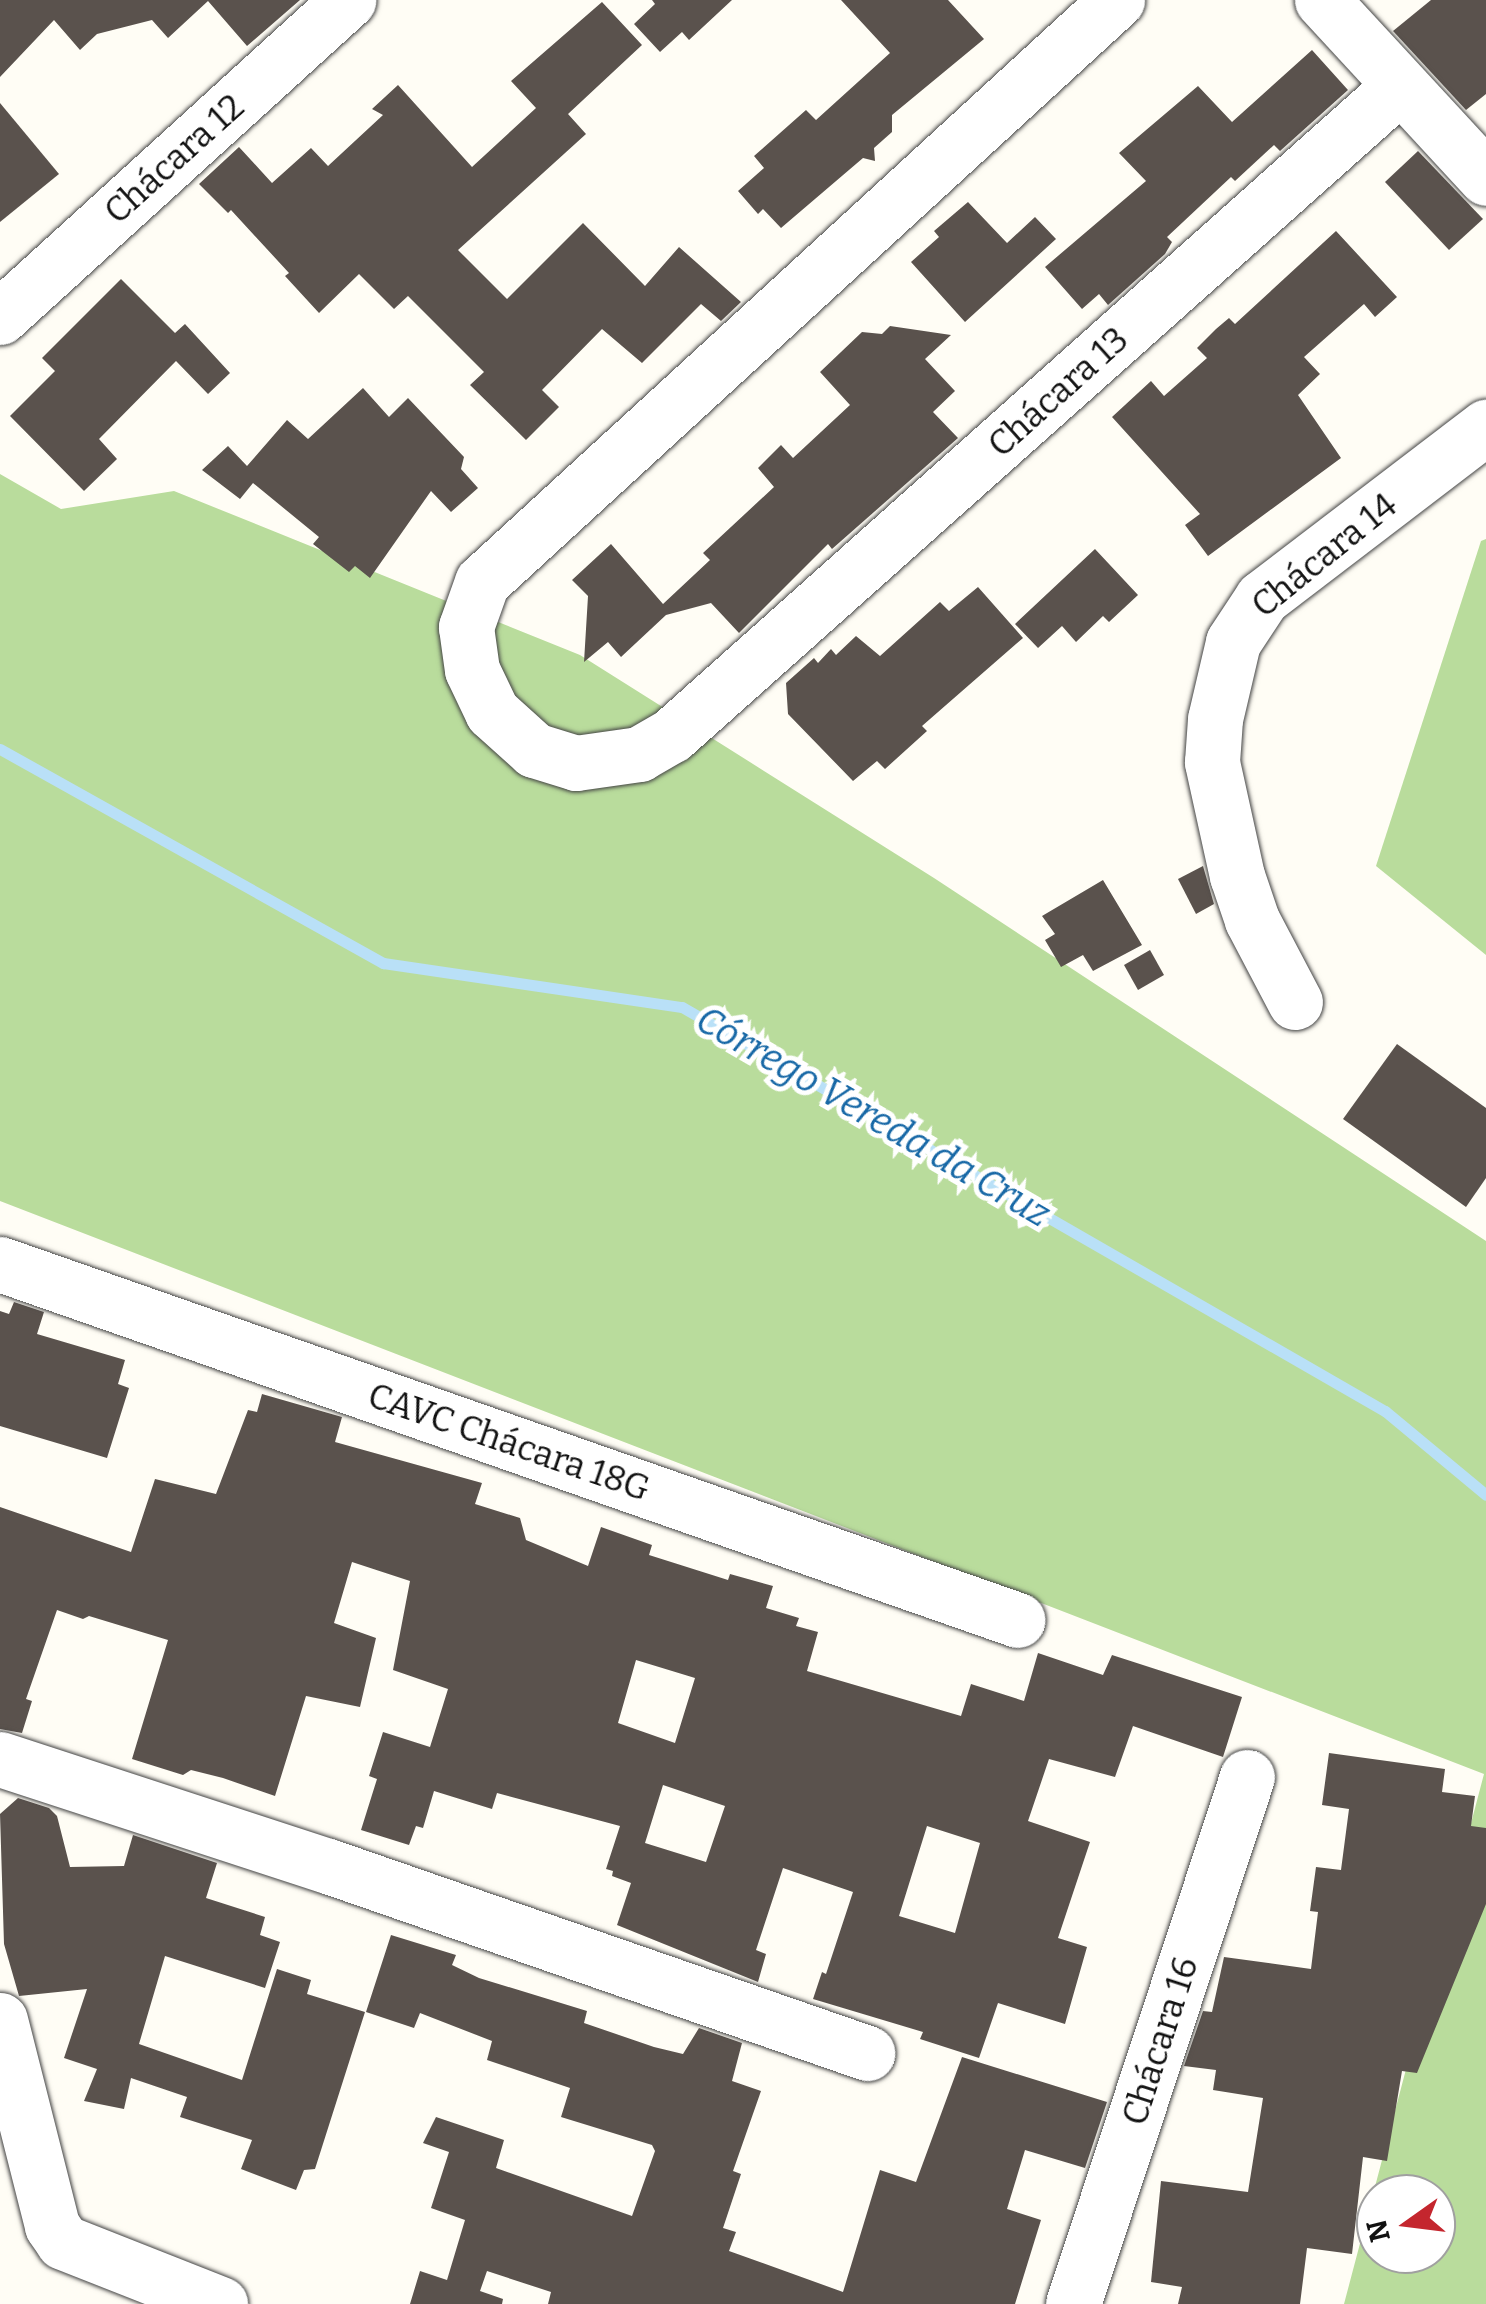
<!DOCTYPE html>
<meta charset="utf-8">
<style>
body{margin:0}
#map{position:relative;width:1486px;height:2304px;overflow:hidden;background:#fffdf5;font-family:Bitter,serif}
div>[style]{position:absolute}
.forest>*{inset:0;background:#b9dc9c}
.stream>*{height:11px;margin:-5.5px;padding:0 5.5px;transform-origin:5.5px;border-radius:5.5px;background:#b9e0f7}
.building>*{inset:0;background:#5a524d}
.roads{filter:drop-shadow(0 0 2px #444) drop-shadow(0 0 2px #444)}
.minor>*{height:55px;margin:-27.5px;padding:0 27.5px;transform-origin:27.5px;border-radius:27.5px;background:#fff}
span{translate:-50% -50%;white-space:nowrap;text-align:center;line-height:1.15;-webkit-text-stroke:10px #fff;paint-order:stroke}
.street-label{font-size:35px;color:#111}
.water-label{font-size:38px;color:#1768a6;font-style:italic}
.north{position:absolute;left:1356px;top:2174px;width:100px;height:100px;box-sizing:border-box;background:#fff;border:2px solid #a0a0a0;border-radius:50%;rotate:256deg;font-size:28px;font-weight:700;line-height:40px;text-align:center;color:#111}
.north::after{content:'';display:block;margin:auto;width:35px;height:45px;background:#c4262e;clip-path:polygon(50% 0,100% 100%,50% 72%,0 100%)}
</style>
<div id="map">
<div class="forest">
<div style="clip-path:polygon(evenodd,0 474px,61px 509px,174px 491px,580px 655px,934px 878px,1486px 1241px,1486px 2304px,1344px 2304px,1484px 1774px,0 1201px,0 474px,1376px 2194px,1436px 2194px,1436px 2254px,1376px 2254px,1376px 2194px)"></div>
<div style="clip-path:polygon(1486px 539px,1486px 955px,1376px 866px,1481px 541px)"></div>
</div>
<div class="stream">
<div style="left:0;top:749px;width:439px;rotate:29.2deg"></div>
<div style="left:383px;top:963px;width:302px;rotate:8.4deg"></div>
<div style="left:682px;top:1007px;width:811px;rotate:29.89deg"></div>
<div style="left:1385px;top:1411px;width:131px;rotate:39.7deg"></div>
</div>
<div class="building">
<div style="clip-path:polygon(0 0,300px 0,247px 46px,208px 1px,168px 38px,152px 20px,97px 34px,80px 50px,54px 20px,0 77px)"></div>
<div style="clip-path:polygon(652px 0,732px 0,689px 40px,682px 32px,660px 52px,634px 24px,655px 4px)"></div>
<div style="clip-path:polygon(841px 0,948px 0,984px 39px,892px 115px,892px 132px,874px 148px,875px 161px,863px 158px,781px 228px,763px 209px,758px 214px,738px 191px,764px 168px,754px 156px,806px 110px,816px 120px,890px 53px)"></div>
<div style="clip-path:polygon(1431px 0,1486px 0,1486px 94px,1466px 110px,1393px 31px)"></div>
<div style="clip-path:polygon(602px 2px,642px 45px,568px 114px,586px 134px,458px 250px,507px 299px,583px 223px,645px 286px,679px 247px,741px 302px,721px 321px,701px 304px,642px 363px,602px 329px,542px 390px,559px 407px,526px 440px,470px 385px,484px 372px,408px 296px,394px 309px,359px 274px,319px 313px,285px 276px,289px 273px,231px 210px,228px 213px,199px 184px,239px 147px,272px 183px,311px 148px,328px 166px,383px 115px,372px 109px,398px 85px,472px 167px,536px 108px,511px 81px)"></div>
<div style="clip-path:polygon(1312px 50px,1348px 90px,1280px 151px,1274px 145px,1235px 181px,1231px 177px,1167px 237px,1172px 242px,1165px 254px,1108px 305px,1099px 294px,1082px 309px,1045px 267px,1146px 181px,1119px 153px,1198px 86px,1232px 122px)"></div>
<div style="clip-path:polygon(0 103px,59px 174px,0 222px)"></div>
<div style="clip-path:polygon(1418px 151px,1483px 219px,1449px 250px,1385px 182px)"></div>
<div style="clip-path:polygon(968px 202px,1007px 243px,1035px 217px,1056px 239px,965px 322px,911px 262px,939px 237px,934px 231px)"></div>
<div style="clip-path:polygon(1336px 231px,1397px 297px,1375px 317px,1364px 304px,1304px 357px,1320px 374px,1298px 395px,1341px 458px,1208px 556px,1185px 525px,1200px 514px,1112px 417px,1151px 381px,1164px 396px,1207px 358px,1197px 348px,1216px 329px,1229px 318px,1235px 324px)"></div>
<div style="clip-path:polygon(121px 279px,175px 333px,185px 324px,230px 373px,208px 394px,176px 361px,99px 439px,117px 459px,84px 491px,10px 416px,55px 371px,42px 358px)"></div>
<div style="clip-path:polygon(890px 326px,951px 335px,925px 359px,955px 391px,933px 412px,958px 438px,832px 549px,828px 544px,739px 633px,711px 603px,666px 615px,621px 657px,608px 642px,584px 662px,588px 596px,572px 580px,611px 544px,663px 604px,710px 560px,703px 553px,774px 487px,758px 468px,781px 445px,793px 458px,850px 405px,820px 372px,862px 332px,882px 334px)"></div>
<div style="clip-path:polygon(363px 388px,389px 417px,408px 398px,464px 457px,461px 469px,478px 488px,451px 512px,431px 491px,370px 578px,355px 566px,349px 572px,313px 544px,319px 537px,253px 483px,240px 499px,202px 470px,228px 446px,247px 466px,287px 420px,308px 439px)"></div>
<div style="clip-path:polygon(1095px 549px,1138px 595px,1109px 622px,1103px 616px,1076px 642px,1062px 626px,1038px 648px,1015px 624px)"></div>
<div style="clip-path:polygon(978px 587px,1023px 638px,922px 726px,927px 731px,885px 769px,877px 761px,853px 781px,788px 714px,786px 683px,814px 658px,818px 663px,831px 649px,836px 655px,856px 636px,880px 656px,940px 602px,949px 611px)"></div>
<div style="clip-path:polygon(1203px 866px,1214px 904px,1196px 914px,1178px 879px)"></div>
<div style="clip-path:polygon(1103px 880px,1142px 945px,1093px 971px,1083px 955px,1061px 967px,1045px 940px,1055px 934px,1042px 916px)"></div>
<div style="clip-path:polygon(1150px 950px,1164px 975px,1138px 990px,1124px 965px)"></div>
<div style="clip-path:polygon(1397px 1044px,1486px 1108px,1486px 1178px,1466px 1207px,1343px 1119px)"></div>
<div style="clip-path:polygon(14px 1302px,44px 1312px,37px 1334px,125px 1360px,118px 1384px,129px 1388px,107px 1458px,0 1426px,0 1311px,9px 1314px)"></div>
<div style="clip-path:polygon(evenodd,262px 1394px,342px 1417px,335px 1442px,482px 1483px,475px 1504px,520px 1518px,526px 1540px,588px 1566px,601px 1527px,652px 1545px,649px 1555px,728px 1580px,730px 1574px,773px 1586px,766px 1608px,799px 1618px,796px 1626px,818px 1632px,807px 1671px,961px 1716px,971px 1684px,1024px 1701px,1038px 1653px,1103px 1675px,1112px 1655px,1242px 1697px,1223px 1757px,1133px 1726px,1115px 1777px,1049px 1759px,1028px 1821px,1090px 1842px,1058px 1938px,1087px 1947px,1065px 2024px,998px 2003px,979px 2058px,920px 2039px,923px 2032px,813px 1999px,822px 1972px,826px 1974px,853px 1892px,783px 1868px,756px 1950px,766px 1954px,758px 1982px,617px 1925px,631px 1883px,612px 1876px,613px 1871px,606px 1869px,620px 1826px,497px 1793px,492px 1809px,434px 1791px,423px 1828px,416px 1826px,409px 1845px,361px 1830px,377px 1779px,369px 1776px,383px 1732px,430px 1747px,448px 1689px,393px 1670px,410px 1581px,352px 1562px,334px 1623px,376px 1638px,360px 1707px,306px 1696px,275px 1796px,223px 1778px,191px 1770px,183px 1775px,132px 1759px,168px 1640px,89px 1616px,83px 1619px,57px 1610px,26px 1699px,32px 1701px,22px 1733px,0 1729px,0 1507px,131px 1552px,155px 1479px,216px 1494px,248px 1410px,257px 1412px,262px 1394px,636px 1660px,695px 1678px,675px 1743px,618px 1723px,636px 1660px,262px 1394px,663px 1785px,725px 1806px,706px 1862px,645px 1843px,663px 1785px,262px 1394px,927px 1826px,980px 1843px,955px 1933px,899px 1916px,927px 1826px)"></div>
<div style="clip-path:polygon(1329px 1753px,1445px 1769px,1442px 1792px,1475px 1796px,1471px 1826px,1486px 1828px,1486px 1904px,1417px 2073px,1402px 2071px,1387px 2161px,1363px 2157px,1352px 2254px,1307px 2248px,1300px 2304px,1178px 2304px,1182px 2287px,1151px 2282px,1161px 2181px,1248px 2192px,1263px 2098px,1213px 2090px,1216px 2070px,1184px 2066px,1203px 2011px,1212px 2012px,1224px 1957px,1311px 1969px,1318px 1912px,1310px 1911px,1316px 1867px,1341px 1870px,1349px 1809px,1322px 1805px)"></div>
<div style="clip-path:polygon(18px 1798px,49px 1808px,57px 1816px,70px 1867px,124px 1866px,133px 1835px,217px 1863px,206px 1898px,265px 1917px,260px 1935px,280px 1942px,265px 1988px,165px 1956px,139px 2044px,242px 2080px,277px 1969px,311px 1980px,307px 1994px,365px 2012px,315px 2169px,304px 2170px,296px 2190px,241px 2169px,252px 2140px,180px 2117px,187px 2097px,131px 2078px,124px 2109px,84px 2101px,97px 2069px,64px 2058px,87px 1989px,19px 1996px,4px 1944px,0 1814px)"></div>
<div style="clip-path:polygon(391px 1935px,456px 1955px,452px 1965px,479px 1978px,587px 2011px,584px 2023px,654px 2047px,683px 2054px,699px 2028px,742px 2043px,732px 2081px,761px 2091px,733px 2171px,741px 2174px,723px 2228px,736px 2232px,729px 2251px,843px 2292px,880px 2170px,916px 2182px,962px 2057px,1107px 2102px,1085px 2168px,1025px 2150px,1007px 2209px,1041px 2220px,1015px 2304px,548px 2304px,551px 2292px,487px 2271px,480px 2291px,503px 2299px,502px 2304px,410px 2304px,420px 2271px,447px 2280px,465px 2220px,431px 2208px,449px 2152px,423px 2143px,436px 2117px,504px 2140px,496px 2168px,632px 2216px,655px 2151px,652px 2145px,561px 2117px,570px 2088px,487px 2060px,492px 2041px,420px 2013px,414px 2028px,366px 2012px)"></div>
</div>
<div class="roads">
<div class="minor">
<div style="left:1117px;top:0;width:861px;rotate:137.49deg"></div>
<div style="left:482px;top:582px;width:48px;rotate:109.6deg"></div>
<div style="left:466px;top:627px;width:43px;rotate:82.1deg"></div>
<div style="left:472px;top:670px;width:47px;rotate:64.5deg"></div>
<div style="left:492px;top:712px;width:57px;rotate:42.1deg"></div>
<div style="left:534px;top:750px;width:44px;rotate:17.2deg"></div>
<div style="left:576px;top:763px;width:64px;rotate:-8.1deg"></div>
<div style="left:639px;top:754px;width:38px;rotate:-30deg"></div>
<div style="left:672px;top:735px;width:975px;rotate:-41.72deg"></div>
<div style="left:1322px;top:0;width:242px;rotate:47.3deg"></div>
<div style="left:0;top:317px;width:471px;rotate:-42.3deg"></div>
<div style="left:1295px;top:1002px;width:93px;rotate:-117.7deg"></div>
<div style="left:1252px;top:920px;width:46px;rotate:-108.8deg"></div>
<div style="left:1237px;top:876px;width:117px;rotate:-102.4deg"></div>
<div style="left:1212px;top:762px;width:43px;rotate:-86deg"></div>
<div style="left:1215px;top:719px;width:79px;rotate:-76.8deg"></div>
<div style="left:1233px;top:642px;width:53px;rotate:-56.6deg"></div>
<div style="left:1262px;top:598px;width:282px;rotate:-37.4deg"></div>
<div style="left:0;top:1264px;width:1078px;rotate:19.28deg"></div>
<div style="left:0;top:1759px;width:345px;rotate:18.1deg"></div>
<div style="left:328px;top:1866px;width:571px;rotate:19.13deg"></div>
<div style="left:0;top:2020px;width:212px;rotate:75.8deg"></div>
<div style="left:52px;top:2226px;width:19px;rotate:55deg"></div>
<div style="left:63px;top:2242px;width:169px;rotate:21.5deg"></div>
<div style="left:1073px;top:2304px;width:555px;rotate:-71.73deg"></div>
</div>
</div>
<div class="street-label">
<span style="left:174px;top:159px;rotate:-42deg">Chácara 12</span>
<span style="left:1058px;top:392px;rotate:-42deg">Chácara 13</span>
<span style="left:1324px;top:555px;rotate:-39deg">Chácara 14</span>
<span style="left:509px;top:1442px;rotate:19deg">CAVC Chácara 18G</span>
<span style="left:1160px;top:2041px;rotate:-72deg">Chácara 16</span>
</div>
<div class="water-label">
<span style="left:873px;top:1117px;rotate:30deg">Córrego Vereda da Cruz</span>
</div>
<div class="north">N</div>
</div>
